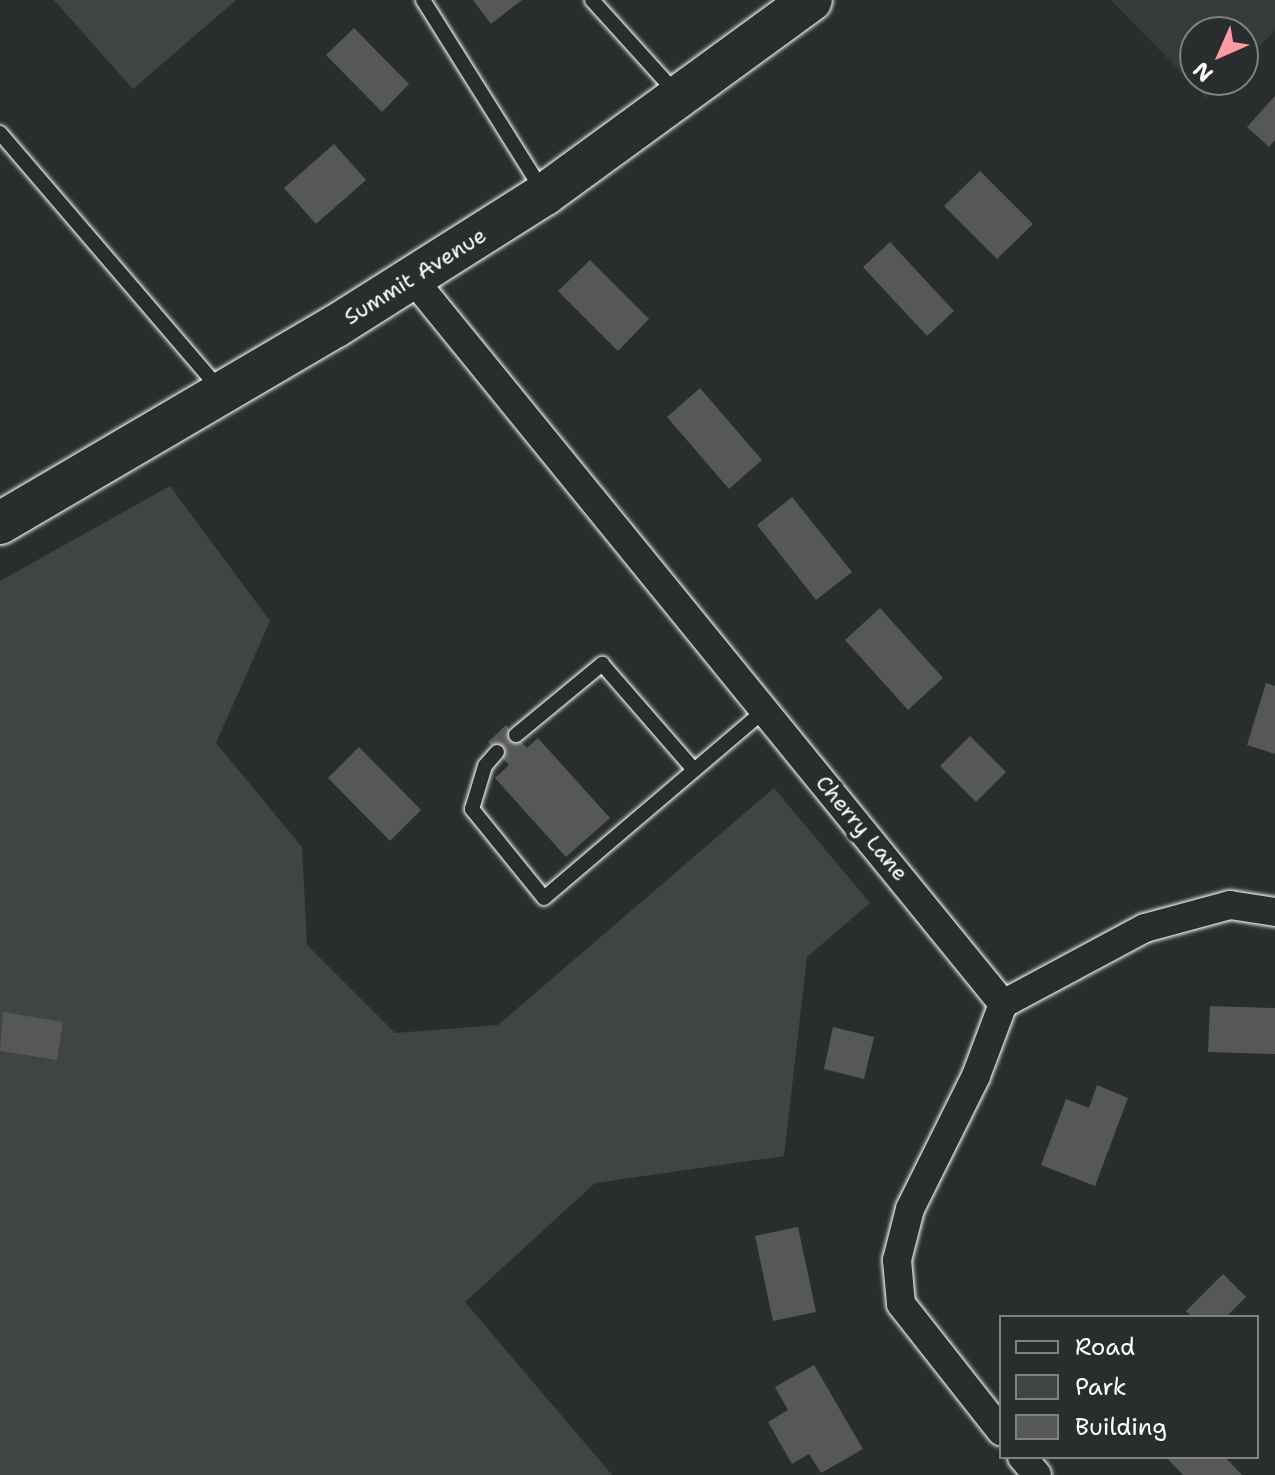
<!DOCTYPE html>
<style>
body{margin:0}
#map{position:relative;width:1275px;height:1475px;overflow:hidden;background:#2a2d2e;font-family:"Shantell Sans",sans-serif}
div>[style]{position:absolute}
.built>*{inset:0;background:#373a3b}
.green>*{inset:0;background:#414445}
.building>*{inset:0;background:#555758}
.roads{filter:drop-shadow(0 0 2px #fff) drop-shadow(0 0 2px #fff)}
.service>*{height:14px;margin:-7px;padding:0 7px;transform-origin:7px;border-radius:7px;background:#2a2d2e}
.minor>*{height:28px;margin:-14px;padding:0 14px;transform-origin:14px;border-radius:14px;background:#2a2d2e}
.secondary>*{height:42px;margin:-21px;padding:0 21px;transform-origin:21px;border-radius:21px;background:#2a2d2e}
span{translate:-50% -50%;white-space:nowrap;text-align:center;line-height:1.15;-webkit-text-stroke:8px #2a2d2e;paint-order:stroke}
.street-label{font-size:22px;color:#fff}
.legend{position:absolute;left:999px;top:1315px;width:260px;height:144px;box-sizing:border-box;background:#2a2d2e;border:2px solid #7f8182;margin:0;padding:10px 14px;list-style:none;font-size:24px;color:#fff}
.legend li{display:flex;align-items:center;gap:16px;height:40px}
.legend b{width:40px;border:2px solid #7f8182}
.north{position:absolute;left:1179px;top:16px;width:80px;height:80px;box-sizing:border-box;background:#2a2d2e;border:2px solid #7f8182;border-radius:50%;rotate:225deg;font-size:22px;font-weight:700;line-height:32px;text-align:center;color:#fff}
.north::after{content:'';display:block;margin:auto;width:28px;height:36px;background:#ff9aa2;clip-path:polygon(50% 0,100% 100%,50% 72%,0 100%)}
</style>
<div id="map">
<div class="built">
<div style="clip-path:polygon(1111px 0,1275px 0,1275px 31px,1243px 62px,1243px 32px,1195px 32px,1195px 80px,1225px 80px,1206px 98px)"></div>
</div>
<div class="green">
<div style="clip-path:polygon(54px 0,236px 0,133px 89px)"></div>
<div style="clip-path:polygon(170px 486px,270px 621px,216px 743px,302px 847px,307px 945px,395px 1033px,498px 1025px,774px 788px,870px 903px,807px 957px,784px 1156px,595px 1183px,465px 1302px,612px 1475px,0 1475px,0 581px)"></div>
</div>
<div class="building">
<div style="clip-path:polygon(473px 0,522px 0,491px 24px)"></div>
<div style="clip-path:polygon(354px 28px,409px 84px,382px 112px,326px 55px)"></div>
<div style="clip-path:polygon(1275px 96px,1275px 140px,1269px 147px,1247px 127px)"></div>
<div style="clip-path:polygon(334px 144px,366px 180px,316px 224px,284px 188px)"></div>
<div style="clip-path:polygon(980px 171px,1033px 224px,997px 259px,944px 206px)"></div>
<div style="clip-path:polygon(890px 242px,954px 311px,927px 336px,863px 267px)"></div>
<div style="clip-path:polygon(590px 260px,649px 319px,618px 351px,558px 291px)"></div>
<div style="clip-path:polygon(700px 388px,762px 460px,729px 489px,667px 417px)"></div>
<div style="clip-path:polygon(792px 497px,852px 572px,816px 600px,757px 525px)"></div>
<div style="clip-path:polygon(880px 608px,943px 678px,908px 710px,845px 640px)"></div>
<div style="clip-path:polygon(1266px 683px,1275px 686px,1275px 754px,1247px 745px)"></div>
<div style="clip-path:polygon(506px 725px,527px 748px,538px 738px,610px 818px,566px 857px,495px 778px,509px 765px,488px 742px)"></div>
<div style="clip-path:polygon(970px 736px,1006px 772px,976px 802px,940px 766px)"></div>
<div style="clip-path:polygon(359px 747px,421px 810px,390px 841px,328px 778px)"></div>
<div style="clip-path:polygon(1210px 1006px,1275px 1008px,1275px 1054px,1208px 1052px)"></div>
<div style="clip-path:polygon(3px 1012px,63px 1022px,57px 1060px,0 1051px)"></div>
<div style="clip-path:polygon(833px 1027px,874px 1037px,864px 1079px,824px 1069px)"></div>
<div style="clip-path:polygon(1097px 1085px,1128px 1098px,1095px 1186px,1041px 1165px,1066px 1099px,1089px 1108px)"></div>
<div style="clip-path:polygon(798px 1227px,816px 1312px,773px 1321px,755px 1236px)"></div>
<div style="clip-path:polygon(1223px 1274px,1246px 1297px,1226px 1317px,1192px 1317px,1186px 1311px)"></div>
<div style="clip-path:polygon(814px 1365px,863px 1449px,821px 1473px,809px 1454px,792px 1464px,768px 1422px,788px 1410px,775px 1387px)"></div>
<div style="clip-path:polygon(1166px 1457px,1225px 1457px,1242px 1475px,1183px 1475px)"></div>
</div>
<div class="roads">
<div class="service">
<div style="left:423px;top:0;width:224px;rotate:57.9deg"></div>
<div style="left:592px;top:0;width:127px;rotate:47.9deg"></div>
<div style="left:0;top:133px;width:340px;rotate:49.4deg"></div>
<div style="left:516px;top:735px;width:112px;rotate:-39.5deg"></div>
<div style="left:602px;top:664px;width:140px;rotate:49deg"></div>
<div style="left:497px;top:752px;width:18px;rotate:131deg"></div>
<div style="left:485px;top:766px;width:45px;rotate:106.8deg"></div>
<div style="left:472px;top:809px;width:114px;rotate:51deg"></div>
<div style="left:544px;top:898px;width:289px;rotate:-40.4deg"></div>
</div>
<div class="minor">
<div style="left:413px;top:279px;width:935px;rotate:50.86deg"></div>
<div style="left:1003px;top:1004px;width:77px;rotate:110.6deg"></div>
<div style="left:976px;top:1076px;width:148px;rotate:116.4deg"></div>
<div style="left:910px;top:1209px;width:53px;rotate:104.3deg"></div>
<div style="left:897px;top:1260px;width:44px;rotate:84.8deg"></div>
<div style="left:901px;top:1304px;width:162px;rotate:51.8deg"></div>
<div style="left:1003px;top:1004px;width:161px;rotate:-28.2deg"></div>
<div style="left:1145px;top:928px;width:88px;rotate:-15.1deg"></div>
<div style="left:1230px;top:905px;width:46px;rotate:8.8deg"></div>
<div style="left:1022px;top:1457px;width:23px;rotate:50deg"></div>
</div>
<div class="secondary">
<div style="left:0;top:523px;width:389px;rotate:-30.4deg"></div>
<div style="left:336px;top:326px;width:247px;rotate:-32.3deg"></div>
<div style="left:545px;top:194px;width:329px;rotate:-36.1deg"></div>
</div>
</div>
<div class="street-label">
<span style="left:415px;top:276px;rotate:-32deg">Summit Avenue</span>
<span style="left:862px;top:828px;rotate:50deg">Cherry Lane</span>
</div>
<ul class="legend">
<li><b style="height:10px;background:#2a2d2e"></b>Road</li>
<li><b style="height:22px;background:#414445"></b>Park</li>
<li><b style="height:22px;background:#555758"></b>Building</li>
</ul>
<div class="north">N</div>
</div>
